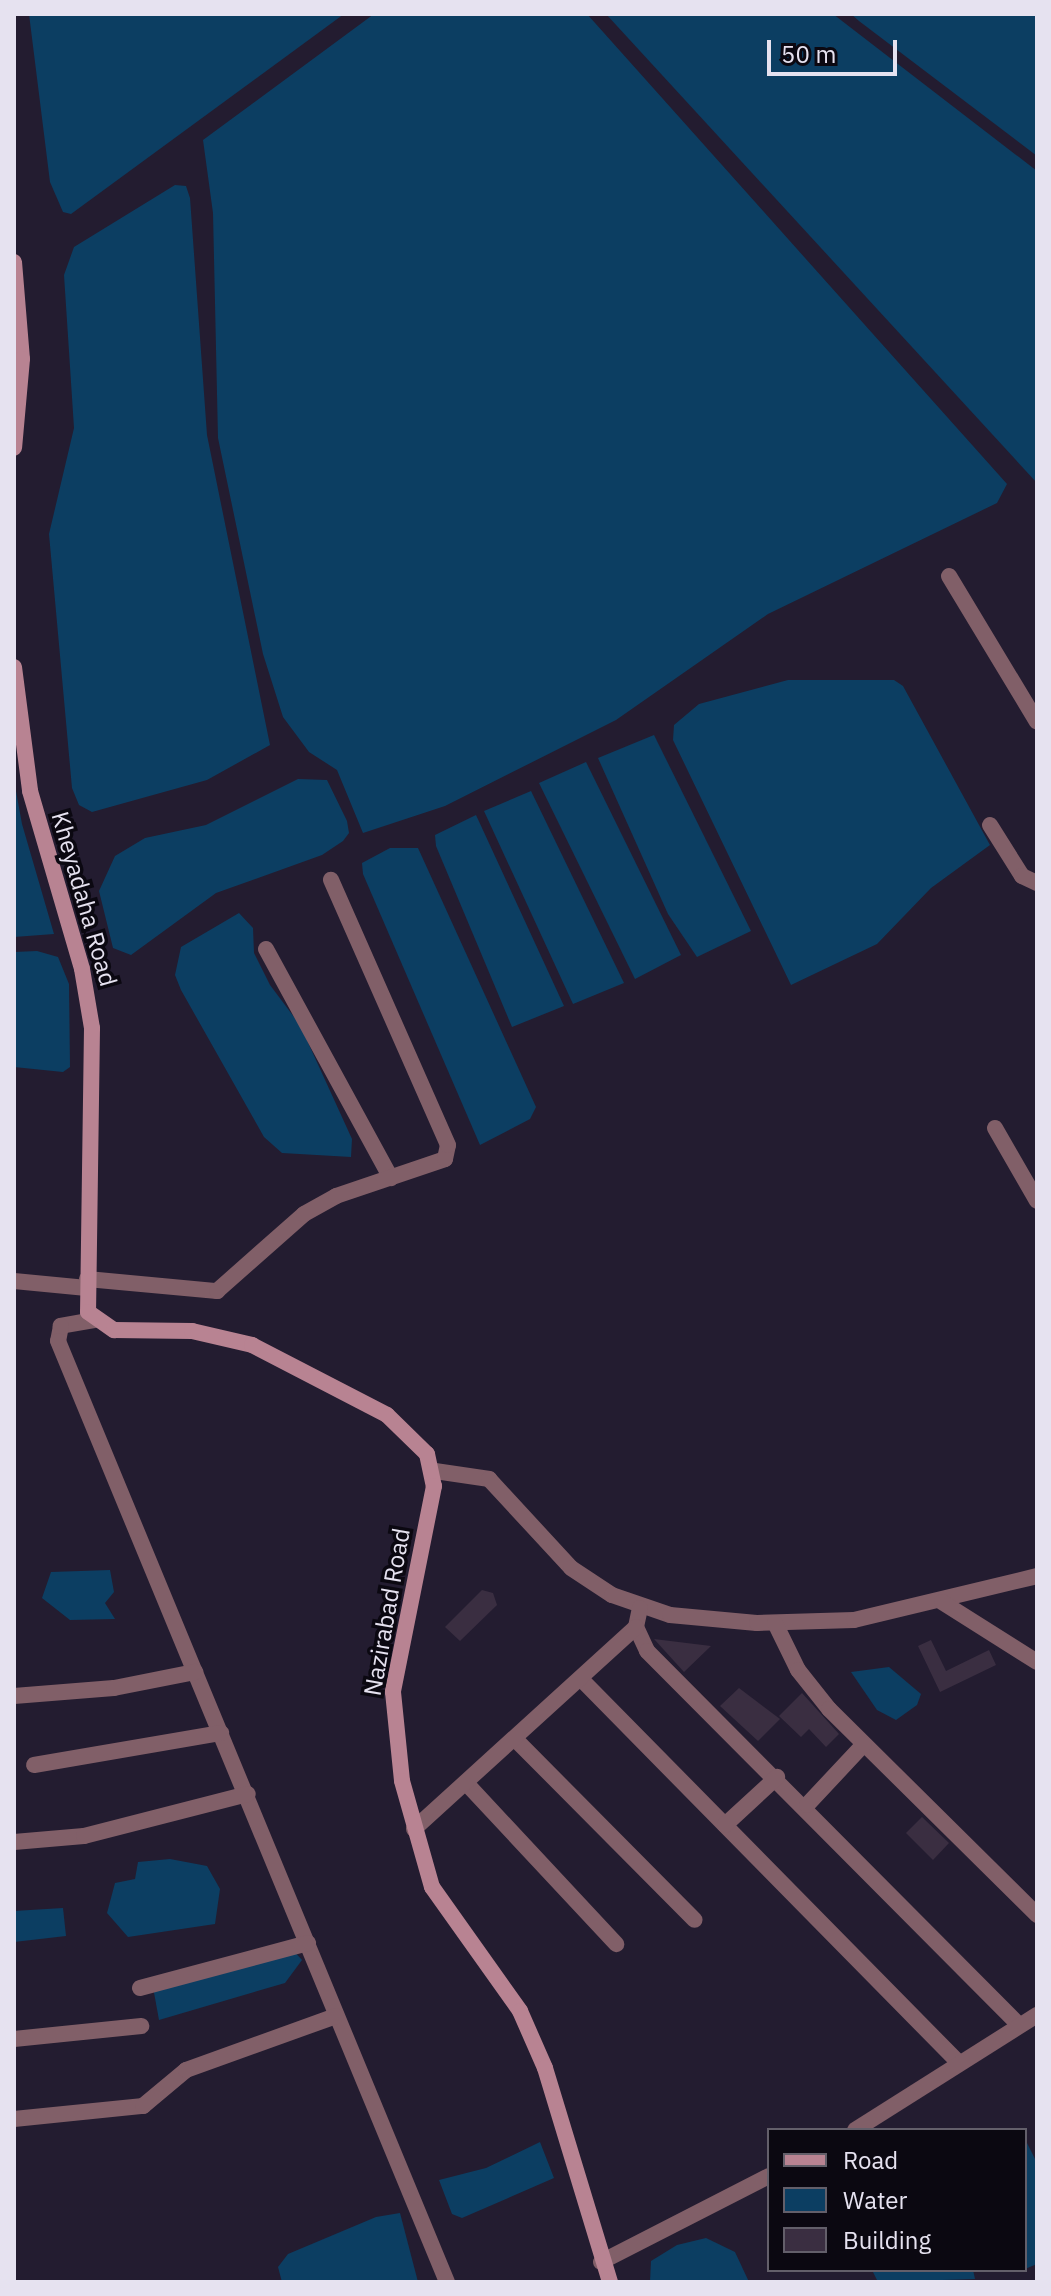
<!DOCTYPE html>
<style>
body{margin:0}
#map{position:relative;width:1051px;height:2296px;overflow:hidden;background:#231c30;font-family:"IBM Plex Sans",sans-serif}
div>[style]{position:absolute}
.water>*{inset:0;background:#0c3e62}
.building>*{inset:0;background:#3a2e41}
.minor>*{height:16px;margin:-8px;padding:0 8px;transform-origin:8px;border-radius:8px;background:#815f68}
.tertiary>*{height:16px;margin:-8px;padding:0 8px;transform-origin:8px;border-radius:8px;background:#815f68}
.secondary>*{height:16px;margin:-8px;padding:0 8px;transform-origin:8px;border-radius:8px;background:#b88392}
span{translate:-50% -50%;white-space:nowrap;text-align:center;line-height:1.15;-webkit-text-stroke:7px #0b0811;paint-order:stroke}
.street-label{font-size:24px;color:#e6e2f0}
.frame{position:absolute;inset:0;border:16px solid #e6e2f0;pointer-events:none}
.legend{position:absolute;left:767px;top:2128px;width:260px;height:144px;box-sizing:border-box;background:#0b0811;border:2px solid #635f6a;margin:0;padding:10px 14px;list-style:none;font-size:24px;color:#e6e2f0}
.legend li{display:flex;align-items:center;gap:16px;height:40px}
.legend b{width:40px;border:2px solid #635f6a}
.scale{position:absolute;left:767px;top:40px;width:130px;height:36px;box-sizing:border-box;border:4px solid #e6e2f0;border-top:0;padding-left:10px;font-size:24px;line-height:28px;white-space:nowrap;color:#e6e2f0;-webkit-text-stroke:6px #0b0811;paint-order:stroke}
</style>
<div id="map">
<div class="water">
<div style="clip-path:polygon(29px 14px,344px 14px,71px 214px,63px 212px,50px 182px)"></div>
<div style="clip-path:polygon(374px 14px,587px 14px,1007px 484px,997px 503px,768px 614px,616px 720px,445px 806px,363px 833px,337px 770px,309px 752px,283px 717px,263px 654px,218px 438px,213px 213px,203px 140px)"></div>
<div style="clip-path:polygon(606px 14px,833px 14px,1037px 171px,1037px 483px)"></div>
<div style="clip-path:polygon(851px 14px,1037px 14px,1037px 156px,859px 21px)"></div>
<div style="clip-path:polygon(175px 185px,186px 186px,190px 198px,207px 435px,270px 745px,207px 780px,92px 812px,79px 805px,72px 788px,49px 534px,74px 428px,64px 275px,74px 247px)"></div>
<div style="clip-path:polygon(788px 680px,894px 680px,903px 686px,990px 845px,931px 888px,877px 944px,791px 985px,673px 740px,674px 725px,699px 704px)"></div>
<div style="clip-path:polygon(654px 735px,751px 931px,697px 957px,668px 914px,598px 758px)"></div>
<div style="clip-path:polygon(586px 762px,681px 955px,635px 979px,539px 783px)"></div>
<div style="clip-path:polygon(298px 779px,327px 780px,347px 821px,349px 833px,343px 841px,322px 855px,216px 893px,131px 955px,113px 948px,99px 891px,115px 856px,145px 838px,206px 825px)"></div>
<div style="clip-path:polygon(14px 780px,22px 824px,54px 934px,14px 937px)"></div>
<div style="clip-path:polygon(531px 791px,624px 983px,573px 1004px,484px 811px)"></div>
<div style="clip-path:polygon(476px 815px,564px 1006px,512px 1027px,436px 846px,435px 835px)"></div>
<div style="clip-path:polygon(390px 848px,418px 848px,536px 1107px,530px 1119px,480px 1145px,363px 874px,362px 863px)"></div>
<div style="clip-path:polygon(239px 913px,253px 928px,254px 953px,270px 985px,300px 1025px,352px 1139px,351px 1157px,282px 1153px,264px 1137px,181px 990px,175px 975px,181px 947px)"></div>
<div style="clip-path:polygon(37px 951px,58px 957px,69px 984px,70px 1067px,63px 1072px,14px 1067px,14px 952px)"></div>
<div style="clip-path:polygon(110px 1570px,114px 1592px,105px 1603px,115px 1619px,70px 1620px,42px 1598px,51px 1572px)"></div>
<div style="clip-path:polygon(889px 1667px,921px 1694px,917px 1705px,896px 1720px,877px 1710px,851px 1672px)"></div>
<div style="clip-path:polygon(170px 1859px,207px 1866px,220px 1889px,215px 1924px,128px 1937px,107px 1913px,115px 1883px,135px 1879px,138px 1862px)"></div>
<div style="clip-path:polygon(63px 1908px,66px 1936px,14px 1942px,14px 1911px)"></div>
<div style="clip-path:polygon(293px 1950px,302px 1960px,285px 1983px,159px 2020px,153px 1987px)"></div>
<div style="clip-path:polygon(1025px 2139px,1037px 2163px,1037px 2264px,1025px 2269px)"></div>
<div style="clip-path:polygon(540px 2142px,554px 2178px,462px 2218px,452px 2214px,439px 2180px,486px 2168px)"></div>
<div style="clip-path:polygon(400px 2213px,418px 2282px,282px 2282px,278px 2267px,288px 2254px,376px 2217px)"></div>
<div style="clip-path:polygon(706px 2238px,735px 2252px,749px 2282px,650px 2282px,651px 2261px,677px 2245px)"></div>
<div style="clip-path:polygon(872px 2270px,973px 2270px,975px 2279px,878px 2282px)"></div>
</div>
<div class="building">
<div style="clip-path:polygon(482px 1590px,493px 1593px,497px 1605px,460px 1641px,445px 1627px)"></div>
<div style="clip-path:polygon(654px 1639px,711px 1646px,684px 1672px)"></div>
<div style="clip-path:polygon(931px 1640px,946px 1671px,989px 1650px,996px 1665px,940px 1692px,918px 1646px)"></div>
<div style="clip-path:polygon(739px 1688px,780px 1719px,758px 1741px,720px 1706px)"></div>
<div style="clip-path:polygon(802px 1693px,839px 1734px,826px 1747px,809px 1729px,801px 1737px,779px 1716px)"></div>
<div style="clip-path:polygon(922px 1817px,949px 1843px,933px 1860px,906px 1833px)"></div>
</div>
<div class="minor">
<div style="left:949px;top:576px;width:170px;rotate:58.9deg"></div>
<div style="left:990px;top:825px;width:60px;rotate:57.9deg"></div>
<div style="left:1022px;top:876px;width:17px;rotate:25deg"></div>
<div style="left:266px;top:949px;width:261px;rotate:61.4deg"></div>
<div style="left:995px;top:1128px;width:84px;rotate:60.1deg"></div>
<div style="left:87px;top:1279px;width:131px;rotate:5.3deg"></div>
<div style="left:217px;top:1291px;width:116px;rotate:-41.5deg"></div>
<div style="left:304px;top:1214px;width:37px;rotate:-29deg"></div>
<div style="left:336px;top:1196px;width:115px;rotate:-18.7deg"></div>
<div style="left:445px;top:1159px;width:14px;rotate:-78deg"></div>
<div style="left:448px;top:1145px;width:290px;rotate:-113.8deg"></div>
<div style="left:94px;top:1320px;width:34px;rotate:170deg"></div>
<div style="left:61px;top:1326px;width:15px;rotate:101deg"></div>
<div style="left:58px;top:1341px;width:1018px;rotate:67.54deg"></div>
<div style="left:435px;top:1471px;width:55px;rotate:8.4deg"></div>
<div style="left:489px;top:1479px;width:121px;rotate:47.3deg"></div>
<div style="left:571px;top:1568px;width:49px;rotate:33.4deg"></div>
<div style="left:612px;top:1595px;width:61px;rotate:19deg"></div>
<div style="left:670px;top:1615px;width:87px;rotate:5.3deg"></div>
<div style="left:757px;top:1623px;width:97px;rotate:-1.8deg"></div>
<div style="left:854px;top:1620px;width:188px;rotate:-13.5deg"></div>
<div style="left:942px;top:1602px;width:112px;rotate:32.3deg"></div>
<div style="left:640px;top:1608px;width:19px;rotate:102deg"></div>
<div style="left:636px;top:1627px;width:26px;rotate:65deg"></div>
<div style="left:647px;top:1651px;width:528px;rotate:45.15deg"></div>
<div style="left:775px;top:1623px;width:52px;rotate:63.9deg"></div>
<div style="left:798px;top:1670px;width:50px;rotate:51.5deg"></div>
<div style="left:829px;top:1709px;width:293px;rotate:44.7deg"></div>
<div style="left:581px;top:1679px;width:537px;rotate:45.45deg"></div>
<div style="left:14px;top:1696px;width:100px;rotate:-4.6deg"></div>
<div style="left:114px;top:1688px;width:83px;rotate:-11.2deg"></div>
<div style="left:517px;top:1741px;width:252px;rotate:45.2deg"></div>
<div style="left:34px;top:1765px;width:190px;rotate:-9.7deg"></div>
<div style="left:467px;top:1784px;width:219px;rotate:47deg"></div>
<div style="left:807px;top:1805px;width:83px;rotate:-46.9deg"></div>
<div style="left:725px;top:1825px;width:71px;rotate:-42.7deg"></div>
<div style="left:414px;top:1829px;width:300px;rotate:-42.3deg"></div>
<div style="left:14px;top:1842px;width:70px;rotate:-4.9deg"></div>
<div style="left:84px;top:1836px;width:169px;rotate:-14.4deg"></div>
<div style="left:140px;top:1988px;width:174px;rotate:-15deg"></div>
<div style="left:14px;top:2039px;width:128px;rotate:-5.8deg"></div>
<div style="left:14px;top:2119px;width:130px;rotate:-5.8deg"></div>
<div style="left:143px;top:2106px;width:56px;rotate:-39.9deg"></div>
<div style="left:186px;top:2070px;width:159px;rotate:-19.8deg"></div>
<div style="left:855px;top:2130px;width:215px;rotate:-32.3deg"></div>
<div style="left:601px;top:2262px;width:189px;rotate:-27.1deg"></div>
</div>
<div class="tertiary">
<div style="left:14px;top:1281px;width:73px;rotate:5.5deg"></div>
</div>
<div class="secondary">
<div style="left:14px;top:262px;width:97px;rotate:85.3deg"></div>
<div style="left:22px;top:359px;width:89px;rotate:95.1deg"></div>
<div style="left:14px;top:667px;width:125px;rotate:82.6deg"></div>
<div style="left:30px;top:791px;width:185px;rotate:73.7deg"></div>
<div style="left:82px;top:969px;width:60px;rotate:80.4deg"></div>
<div style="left:92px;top:1028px;width:284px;rotate:90.8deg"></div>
<div style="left:88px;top:1312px;width:32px;rotate:35deg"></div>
<div style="left:114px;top:1330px;width:78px;rotate:0.7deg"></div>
<div style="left:192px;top:1331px;width:62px;rotate:13.1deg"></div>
<div style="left:252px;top:1345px;width:152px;rotate:27.4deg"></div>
<div style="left:387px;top:1415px;width:56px;rotate:44.3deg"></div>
<div style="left:427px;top:1454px;width:33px;rotate:78deg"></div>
<div style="left:434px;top:1486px;width:210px;rotate:101.3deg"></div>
<div style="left:393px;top:1692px;width:89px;rotate:84.2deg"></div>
<div style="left:402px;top:1781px;width:110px;rotate:74.2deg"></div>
<div style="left:432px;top:1887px;width:152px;rotate:54.6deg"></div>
<div style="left:520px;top:2011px;width:62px;rotate:66.3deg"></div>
<div style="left:545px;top:2068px;width:224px;rotate:73.1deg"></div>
</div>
<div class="street-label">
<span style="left:84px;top:899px;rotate:74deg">Kheyadaha Road</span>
<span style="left:387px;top:1612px;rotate:-80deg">Nazirabad Road</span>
</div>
<div class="frame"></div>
<ul class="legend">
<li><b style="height:10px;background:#b88392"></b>Road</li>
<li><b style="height:22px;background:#0c3e62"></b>Water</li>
<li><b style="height:22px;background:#3a2e41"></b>Building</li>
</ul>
<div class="scale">50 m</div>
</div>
